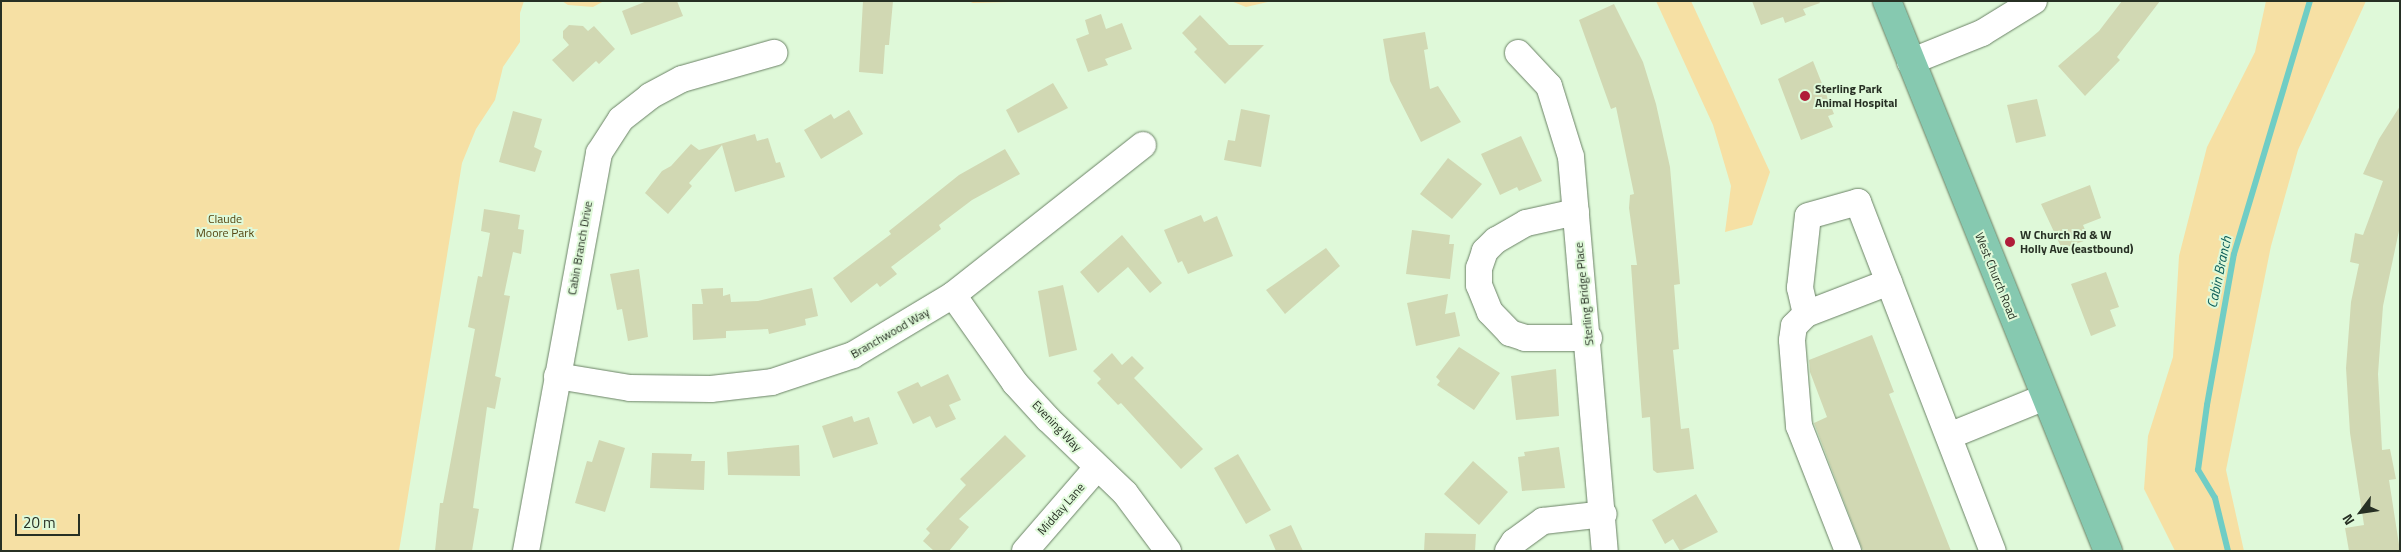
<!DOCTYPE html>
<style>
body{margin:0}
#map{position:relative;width:2401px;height:552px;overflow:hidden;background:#dff9d9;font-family:"Titillium Web",sans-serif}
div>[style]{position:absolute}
.green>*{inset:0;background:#f6e0a4}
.stream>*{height:6px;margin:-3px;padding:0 3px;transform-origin:3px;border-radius:3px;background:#70cdc5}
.building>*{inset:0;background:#d1d8b3}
.roads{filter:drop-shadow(0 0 1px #6b8266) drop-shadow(0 0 1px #6b8266)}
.minor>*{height:26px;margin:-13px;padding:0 13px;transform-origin:13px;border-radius:13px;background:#fff}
.major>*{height:28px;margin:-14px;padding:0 14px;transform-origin:14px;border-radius:14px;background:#86c9b0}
.dots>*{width:14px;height:14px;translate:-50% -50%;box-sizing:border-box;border:2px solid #dff9d9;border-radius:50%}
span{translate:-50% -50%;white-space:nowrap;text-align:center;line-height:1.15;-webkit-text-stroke:4px #dff9d9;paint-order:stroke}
.poi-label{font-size:12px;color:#273024;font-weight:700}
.left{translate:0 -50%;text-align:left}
.park-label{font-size:12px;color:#564612}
.street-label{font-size:12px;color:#273024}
.water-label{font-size:14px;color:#0d5e59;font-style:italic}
.frame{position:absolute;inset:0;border:2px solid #273024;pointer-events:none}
.north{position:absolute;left:2336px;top:487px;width:50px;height:50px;-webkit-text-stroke:4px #dff9d9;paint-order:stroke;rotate:239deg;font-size:14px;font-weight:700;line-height:20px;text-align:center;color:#273024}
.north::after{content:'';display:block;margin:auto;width:18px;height:22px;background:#273024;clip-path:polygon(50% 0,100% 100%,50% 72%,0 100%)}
.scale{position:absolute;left:15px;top:514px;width:65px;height:22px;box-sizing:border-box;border:2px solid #273024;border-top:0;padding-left:6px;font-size:15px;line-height:18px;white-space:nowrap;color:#273024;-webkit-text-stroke:4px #dff9d9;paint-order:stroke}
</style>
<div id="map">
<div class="green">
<div style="clip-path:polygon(1px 1px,524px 1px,520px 13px,520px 42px,503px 67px,495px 100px,476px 129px,462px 163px,399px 551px,1px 551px)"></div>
<div style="clip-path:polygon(562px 1px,604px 1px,593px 7px,568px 5px)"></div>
<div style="clip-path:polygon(968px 1px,1043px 1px,973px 3px)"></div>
<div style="clip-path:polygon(1231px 1px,1272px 1px,1246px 7px)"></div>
<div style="clip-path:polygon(1656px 1px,1691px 1px,1770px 172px,1752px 225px,1725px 232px,1731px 186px,1713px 125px)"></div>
<div style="clip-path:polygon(2266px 1px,2366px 1px,2298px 150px,2271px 246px,2226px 470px,2244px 551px,2175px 551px,2144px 489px,2148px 436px,2173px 357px,2179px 256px,2207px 147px,2255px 52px)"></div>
</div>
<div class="stream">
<div style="left:2228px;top:551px;width:55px;rotate:-103.8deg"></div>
<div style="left:2215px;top:498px;width:33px;rotate:-121deg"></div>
<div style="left:2198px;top:470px;width:66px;rotate:-82.1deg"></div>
<div style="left:2207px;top:405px;width:153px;rotate:-79.9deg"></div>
<div style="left:2234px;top:254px;width:264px;rotate:-73.3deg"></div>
</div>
<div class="building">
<div style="clip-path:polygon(647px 1px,677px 1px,683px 16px,631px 35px,622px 11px)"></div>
<div style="clip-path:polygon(863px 1px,893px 1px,889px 45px,885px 45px,883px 74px,859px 72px)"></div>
<div style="clip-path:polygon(1752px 1px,1819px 1px,1820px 3px,1803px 9px,1806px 15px,1785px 23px,1783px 17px,1761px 25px)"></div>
<div style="clip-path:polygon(2122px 1px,2160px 1px,2117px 57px,2120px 60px,2085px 96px,2058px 66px,2099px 31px)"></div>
<div style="clip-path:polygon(1614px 4px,1643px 62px,1656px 104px,1670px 167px,1680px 284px,1674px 285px,1679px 349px,1673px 350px,1681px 429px,1689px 428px,1694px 469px,1657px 473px,1653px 470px,1650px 417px,1642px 418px,1631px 265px,1637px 265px,1629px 208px,1630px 195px,1634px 194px,1616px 107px,1611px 109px,1579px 20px)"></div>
<div style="clip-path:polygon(1101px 14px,1106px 29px,1122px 23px,1132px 49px,1105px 59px,1108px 65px,1088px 72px,1076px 39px,1089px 34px,1085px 20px)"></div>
<div style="clip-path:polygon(1200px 15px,1229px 45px,1264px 45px,1225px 84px,1194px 52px,1197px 49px,1182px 33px)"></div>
<div style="clip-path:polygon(569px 25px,583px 26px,588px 31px,594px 26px,615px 49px,599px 64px,596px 61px,573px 82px,552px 60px,569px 45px,563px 38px,563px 31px)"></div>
<div style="clip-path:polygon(1425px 32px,1428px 49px,1424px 50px,1430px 89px,1438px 86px,1461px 122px,1421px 142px,1390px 81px,1383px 39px)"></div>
<div style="clip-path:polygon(1813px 61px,1834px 114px,1828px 116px,1833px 127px,1801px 140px,1778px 79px)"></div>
<div style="clip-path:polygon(1053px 83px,1068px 108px,1018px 133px,1006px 110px)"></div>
<div style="clip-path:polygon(2037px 99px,2046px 136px,2016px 143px,2007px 105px)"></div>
<div style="clip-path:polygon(2400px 106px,2400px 226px,2383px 306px,2378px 374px,2382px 450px,2390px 449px,2396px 479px,2389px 480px,2400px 551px,2349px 551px,2345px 528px,2364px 525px,2350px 433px,2346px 368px,2351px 302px,2359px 264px,2350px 262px,2355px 233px,2363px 235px,2383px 181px,2363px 174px,2379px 139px)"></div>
<div style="clip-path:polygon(1241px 109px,1270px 115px,1261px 167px,1224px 160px,1228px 140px,1235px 141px)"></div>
<div style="clip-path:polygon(849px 110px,863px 134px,821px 159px,804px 130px,831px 114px,834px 119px)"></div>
<div style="clip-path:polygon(513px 111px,542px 119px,534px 147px,542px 151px,535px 172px,499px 162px)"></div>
<div style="clip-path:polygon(755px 134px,757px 141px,768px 138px,776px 163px,780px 162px,785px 177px,735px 192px,722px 145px,689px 183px,692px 186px,668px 214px,645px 193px,662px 171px,671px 166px,691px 144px,699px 150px)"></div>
<div style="clip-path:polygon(1521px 136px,1542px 181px,1519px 191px,1517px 187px,1500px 195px,1481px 154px)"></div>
<div style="clip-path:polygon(1005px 149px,1020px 174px,972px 200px,939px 225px,941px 229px,891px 267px,897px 274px,880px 287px,877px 283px,851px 303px,833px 278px,891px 234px,889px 231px,959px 175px)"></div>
<div style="clip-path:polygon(1448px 158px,1482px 184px,1452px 219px,1420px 194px)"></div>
<div style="clip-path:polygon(2090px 185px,2101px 218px,2083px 225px,2089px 239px,2062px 249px,2041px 204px)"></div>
<div style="clip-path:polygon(484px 209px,520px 215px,518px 229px,524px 230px,521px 254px,513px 252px,504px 295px,510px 296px,495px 376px,501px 378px,495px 409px,487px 407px,473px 508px,479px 509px,472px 551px,435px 551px,440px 503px,443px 503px,475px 329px,468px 327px,478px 276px,482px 277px,490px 233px,481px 231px)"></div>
<div style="clip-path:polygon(1201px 215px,1204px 222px,1217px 216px,1233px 256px,1188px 274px,1182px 261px,1178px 263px,1164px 230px)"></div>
<div style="clip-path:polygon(1412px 230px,1450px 235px,1449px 244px,1454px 244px,1450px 279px,1406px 274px)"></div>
<div style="clip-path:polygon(1122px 235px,1162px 283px,1150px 293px,1128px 267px,1098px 293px,1080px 272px)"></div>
<div style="clip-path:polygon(1326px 248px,1340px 266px,1285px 314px,1266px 290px)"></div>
<div style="clip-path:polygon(639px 269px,648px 337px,628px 341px,622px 309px,617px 310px,610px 274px)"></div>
<div style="clip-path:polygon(2106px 272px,2119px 307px,2110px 310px,2116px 326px,2091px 336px,2071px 284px)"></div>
<div style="clip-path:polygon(1063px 285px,1077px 350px,1049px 357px,1038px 291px)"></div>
<div style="clip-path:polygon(723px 288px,723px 296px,730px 294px,731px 302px,758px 301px,812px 288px,818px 316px,805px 319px,806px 325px,769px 334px,768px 329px,726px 331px,726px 338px,693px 340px,692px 304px,703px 304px,701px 289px)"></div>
<div style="clip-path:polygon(1448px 294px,1445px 314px,1455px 312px,1460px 336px,1416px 346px,1407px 303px)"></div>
<div style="clip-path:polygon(1872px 335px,1894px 392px,1889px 394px,1951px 551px,1863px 551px,1814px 423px,1827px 417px,1810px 372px,1809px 360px)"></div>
<div style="clip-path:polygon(1459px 347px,1500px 373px,1474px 410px,1437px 385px,1440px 381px,1436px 377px)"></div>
<div style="clip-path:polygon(1112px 353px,1122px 365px,1132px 356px,1144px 368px,1134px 378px,1203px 449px,1181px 469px,1121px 403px,1118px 405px,1097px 383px,1101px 379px,1093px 371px)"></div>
<div style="clip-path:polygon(1556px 369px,1559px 416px,1516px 420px,1511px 376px)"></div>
<div style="clip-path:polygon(948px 374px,961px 400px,949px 405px,956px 419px,936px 428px,930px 416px,913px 424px,897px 392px,918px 382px,921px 387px)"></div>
<div style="clip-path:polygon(852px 416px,854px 422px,869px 417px,878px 444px,833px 458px,822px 426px)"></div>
<div style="clip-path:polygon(1005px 435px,1026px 456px,959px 519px,969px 527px,949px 551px,934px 551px,923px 541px,930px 533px,926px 529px,966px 485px,960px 479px)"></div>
<div style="clip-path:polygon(599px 440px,625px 448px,605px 512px,575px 503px,587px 461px,592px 462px)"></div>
<div style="clip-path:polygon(799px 445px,800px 476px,728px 475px,727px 452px)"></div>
<div style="clip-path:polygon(1559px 447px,1565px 488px,1522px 491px,1518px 457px,1525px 456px,1524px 452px)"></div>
<div style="clip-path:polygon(652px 453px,692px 454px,691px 461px,705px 461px,704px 490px,650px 488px)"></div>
<div style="clip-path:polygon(1238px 454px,1271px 510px,1246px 524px,1214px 468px)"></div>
<div style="clip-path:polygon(1473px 461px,1508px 492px,1479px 525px,1444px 494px)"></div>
<div style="clip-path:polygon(1696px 494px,1718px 532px,1680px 551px,1673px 539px,1665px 544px,1652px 520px)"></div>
<div style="clip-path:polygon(1291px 525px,1303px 551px,1276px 551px,1269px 535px)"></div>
<div style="clip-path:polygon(1425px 533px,1476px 534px,1475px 551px,1424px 551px)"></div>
</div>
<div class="roads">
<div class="minor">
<div style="left:1518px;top:53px;width:45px;rotate:46.8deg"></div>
<div style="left:1549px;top:86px;width:74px;rotate:72.8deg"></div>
<div style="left:1571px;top:157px;width:395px;rotate:85.1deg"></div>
<div style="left:1910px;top:62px;width:78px;rotate:-21.9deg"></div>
<div style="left:1982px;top:33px;width:61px;rotate:-31.6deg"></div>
<div style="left:1576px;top:212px;width:51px;rotate:167.6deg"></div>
<div style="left:1526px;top:223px;width:34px;rotate:150deg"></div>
<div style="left:1496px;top:240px;width:16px;rotate:135deg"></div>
<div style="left:1485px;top:251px;width:18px;rotate:109deg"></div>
<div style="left:1479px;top:268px;width:17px;rotate:90deg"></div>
<div style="left:1479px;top:285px;width:29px;rotate:68deg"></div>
<div style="left:1490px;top:312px;width:29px;rotate:46deg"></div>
<div style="left:1510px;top:333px;width:16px;rotate:18deg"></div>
<div style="left:1525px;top:338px;width:64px"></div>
<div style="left:953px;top:295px;width:108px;rotate:54.8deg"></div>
<div style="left:1015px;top:383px;width:49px;rotate:47.5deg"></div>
<div style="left:1048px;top:419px;width:107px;rotate:43.9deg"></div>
<div style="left:1125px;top:493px;width:72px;rotate:53.4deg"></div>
<div style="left:1806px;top:314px;width:89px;rotate:-21.1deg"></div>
<div style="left:557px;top:376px;width:74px;rotate:9.3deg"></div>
<div style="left:630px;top:388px;width:81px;rotate:0.7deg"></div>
<div style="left:711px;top:389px;width:61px;rotate:-6.5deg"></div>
<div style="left:772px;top:382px;width:85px;rotate:-18.4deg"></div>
<div style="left:853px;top:355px;width:117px;rotate:-31deg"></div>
<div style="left:953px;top:295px;width:242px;rotate:-38.3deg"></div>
<div style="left:1949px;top:436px;width:104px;rotate:-22.1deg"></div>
<div style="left:526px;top:551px;width:405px;rotate:-79.6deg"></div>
<div style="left:599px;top:153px;width:40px;rotate:-57.1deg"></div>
<div style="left:621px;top:119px;width:37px;rotate:-38deg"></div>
<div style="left:650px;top:96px;width:36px;rotate:-28deg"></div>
<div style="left:682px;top:79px;width:96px;rotate:-15.8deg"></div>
<div style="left:1025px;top:551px;width:110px;rotate:-49.1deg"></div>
<div style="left:1508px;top:551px;width:11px;rotate:-56deg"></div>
<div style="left:1514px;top:542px;width:36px;rotate:-36deg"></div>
<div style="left:1543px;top:521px;width:61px;rotate:-6.5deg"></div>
<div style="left:1848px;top:551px;width:134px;rotate:-111.4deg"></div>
<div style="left:1799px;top:426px;width:86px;rotate:-94.7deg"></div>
<div style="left:1792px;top:340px;width:14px;rotate:-82deg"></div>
<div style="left:1794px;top:326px;width:17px;rotate:-45deg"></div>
<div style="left:1806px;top:314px;width:27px;rotate:-103deg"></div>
<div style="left:1800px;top:288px;width:72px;rotate:-83.7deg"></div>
<div style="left:1808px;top:216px;width:52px;rotate:-15.6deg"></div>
<div style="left:1858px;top:202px;width:374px;rotate:68.9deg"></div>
</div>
<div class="major">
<div style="left:1887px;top:1px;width:593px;rotate:68.11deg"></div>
</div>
</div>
<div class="dots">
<div style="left:1805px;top:96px;background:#b01c39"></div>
<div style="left:2010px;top:242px;background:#b01c39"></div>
</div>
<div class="poi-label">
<span class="left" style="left:1815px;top:96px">Sterling Park<br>Animal Hospital</span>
<span class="left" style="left:2020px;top:242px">W Church Rd &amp; W<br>Holly Ave (eastbound)</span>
</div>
<div class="park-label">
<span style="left:225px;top:226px">Claude<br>Moore Park</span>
</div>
<div class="street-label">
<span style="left:580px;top:248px;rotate:-80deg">Cabin Branch Drive</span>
<span style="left:1996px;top:276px;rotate:68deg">West Church Road</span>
<span style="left:1584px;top:294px;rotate:-96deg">Sterling Bridge Place</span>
<span style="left:890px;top:333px;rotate:-30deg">Branchwood Way</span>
<span style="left:1057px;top:426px;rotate:46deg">Evening Way</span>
<span style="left:1061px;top:509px;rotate:-49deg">Midday Lane</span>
</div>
<div class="water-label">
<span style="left:2219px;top:272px;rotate:-78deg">Cabin Branch</span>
</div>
<div class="frame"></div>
<div class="north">N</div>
<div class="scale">20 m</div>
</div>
